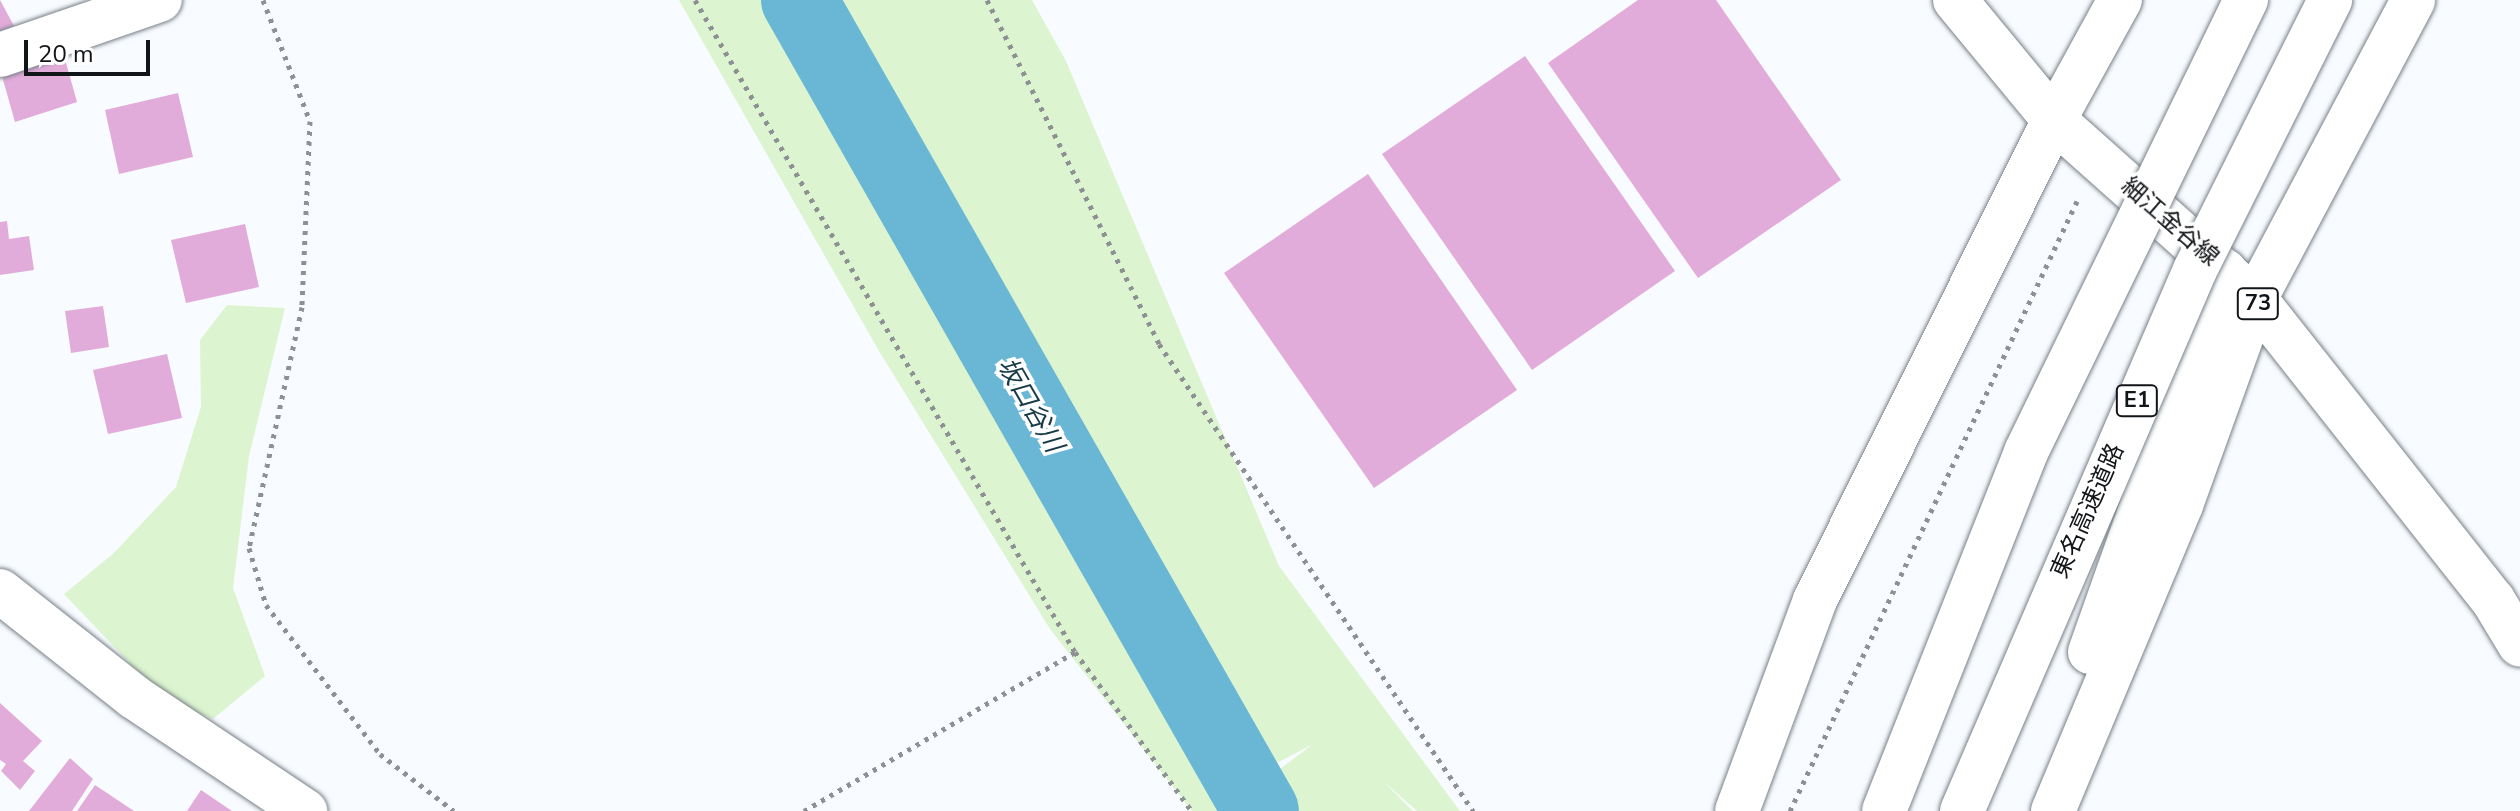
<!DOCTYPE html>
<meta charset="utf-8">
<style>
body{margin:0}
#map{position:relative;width:2520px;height:811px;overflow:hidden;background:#f8fbff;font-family:"Nunito Sans","Noto Sans JP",sans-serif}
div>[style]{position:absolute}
.green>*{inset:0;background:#dcf4cf}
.river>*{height:76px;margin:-38px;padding:0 38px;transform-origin:38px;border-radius:38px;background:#6ab7d5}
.building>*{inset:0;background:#e2acda}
.path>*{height:5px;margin-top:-2.5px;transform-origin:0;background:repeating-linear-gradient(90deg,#8e9194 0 4px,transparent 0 10px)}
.roads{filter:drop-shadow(0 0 2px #788087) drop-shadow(0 0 2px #788087)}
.street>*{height:44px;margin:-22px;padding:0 22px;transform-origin:22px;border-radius:22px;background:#fff}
.secondary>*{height:44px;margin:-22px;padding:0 22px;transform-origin:22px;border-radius:22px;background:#fff}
.primary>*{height:44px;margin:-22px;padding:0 22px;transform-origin:22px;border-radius:22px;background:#fff}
.bridges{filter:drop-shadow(0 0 2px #788087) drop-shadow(0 0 2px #788087)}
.highway-bridge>*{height:44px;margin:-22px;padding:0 22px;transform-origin:22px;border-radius:22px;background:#fff}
span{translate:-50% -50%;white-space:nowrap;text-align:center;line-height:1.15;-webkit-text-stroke:7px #fff;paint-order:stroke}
.shield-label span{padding:2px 6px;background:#fff;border:2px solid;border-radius:6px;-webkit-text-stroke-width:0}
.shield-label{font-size:22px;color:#121518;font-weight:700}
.street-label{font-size:24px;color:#121518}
.water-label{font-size:26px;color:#153947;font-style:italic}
.scale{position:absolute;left:24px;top:40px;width:126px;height:36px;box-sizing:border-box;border:4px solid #121518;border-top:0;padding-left:10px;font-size:24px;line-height:28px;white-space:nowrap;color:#121518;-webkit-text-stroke:6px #fff;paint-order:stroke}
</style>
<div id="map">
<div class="green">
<div style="clip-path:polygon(679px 0,1032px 0,1066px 61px,1279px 566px,1460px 811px,1417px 811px,1383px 781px,1413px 811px,1268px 811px,1272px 775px,1313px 744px,1254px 775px,1261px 811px,1192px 811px,1050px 629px,879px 351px)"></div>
<div style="clip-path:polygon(227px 305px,285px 308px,249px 456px,233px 588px,265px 676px,213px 719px,162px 697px,64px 594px,114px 553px,176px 487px,201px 407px,200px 340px)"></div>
</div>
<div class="river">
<div style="left:799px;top:0;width:933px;rotate:60.33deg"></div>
</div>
<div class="building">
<div style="clip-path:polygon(0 0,14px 26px,0 31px)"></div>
<div style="clip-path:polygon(1638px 0,1716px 0,1841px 180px,1698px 278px,1548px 63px)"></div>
<div style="clip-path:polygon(63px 52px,77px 102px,15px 122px,0 69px)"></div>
<div style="clip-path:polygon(1525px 56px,1675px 271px,1532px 370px,1382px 154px)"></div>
<div style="clip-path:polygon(178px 93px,193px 157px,119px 174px,105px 110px)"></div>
<div style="clip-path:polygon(1368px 174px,1517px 390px,1374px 488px,1224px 273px)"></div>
<div style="clip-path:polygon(7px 221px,9px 239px,29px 236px,34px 270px,0 275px,0 222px)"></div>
<div style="clip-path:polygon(245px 224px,259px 287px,186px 303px,171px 240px)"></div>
<div style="clip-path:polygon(103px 306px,109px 347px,71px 353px,65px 311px)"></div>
<div style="clip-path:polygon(167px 354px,182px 418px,108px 434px,93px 370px)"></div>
<div style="clip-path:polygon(0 703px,42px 741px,23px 761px,35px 771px,20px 790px,1px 771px,6px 764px,0 760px)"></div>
<div style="clip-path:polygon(70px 758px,93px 779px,72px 811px,29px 811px)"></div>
<div style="clip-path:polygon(95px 785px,134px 811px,77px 811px)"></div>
<div style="clip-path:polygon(201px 790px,232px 811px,187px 811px)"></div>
</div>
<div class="path">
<div style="left:263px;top:0;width:130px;rotate:68.8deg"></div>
<div style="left:310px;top:121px;width:186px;rotate:92.5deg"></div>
<div style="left:302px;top:307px;width:247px;rotate:102.4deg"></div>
<div style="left:249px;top:548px;width:59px;rotate:73.4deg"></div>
<div style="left:266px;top:605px;width:188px;rotate:52.6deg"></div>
<div style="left:380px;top:754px;width:93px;rotate:37.6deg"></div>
<div style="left:695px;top:0;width:755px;rotate:59.77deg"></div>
<div style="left:1075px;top:652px;width:197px;rotate:53.7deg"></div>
<div style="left:987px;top:0;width:385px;rotate:63.4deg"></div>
<div style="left:1159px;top:344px;width:563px;rotate:56.08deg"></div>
<div style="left:804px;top:811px;width:314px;rotate:-30.4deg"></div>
<div style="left:1790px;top:811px;width:676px;rotate:-64.8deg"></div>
</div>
<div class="roads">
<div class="street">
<div style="left:0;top:55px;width:169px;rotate:-19deg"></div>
<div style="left:0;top:591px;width:171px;rotate:38.3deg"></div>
<div style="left:2090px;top:652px;width:404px;rotate:-70.5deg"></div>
<div style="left:2053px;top:811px;width:332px;rotate:-67.3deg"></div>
<div style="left:2181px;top:505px;width:219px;rotate:-70.2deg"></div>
<div style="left:2255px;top:299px;width:338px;rotate:-62.1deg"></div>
</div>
<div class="secondary">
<div style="left:134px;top:697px;width:206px;rotate:33.7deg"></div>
<div style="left:1737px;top:811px;width:225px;rotate:-69.7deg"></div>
<div style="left:1815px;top:600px;width:536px;rotate:-63.53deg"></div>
<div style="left:2054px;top:120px;width:137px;rotate:-61.2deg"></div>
</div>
<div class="primary">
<div style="left:1955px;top:0;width:156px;rotate:50.5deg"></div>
<div style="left:2054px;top:120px;width:269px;rotate:41.7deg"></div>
<div style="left:2255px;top:299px;width:384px;rotate:51.7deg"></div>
<div style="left:2493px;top:600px;width:52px;rotate:59deg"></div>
</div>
</div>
<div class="bridges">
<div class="highway-bridge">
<div style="left:1884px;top:811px;width:386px;rotate:-68.4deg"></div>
<div style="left:2026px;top:452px;width:503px;rotate:-64.05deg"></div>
<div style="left:1962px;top:811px;width:589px;rotate:-66.7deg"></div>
<div style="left:2195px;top:270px;width:302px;rotate:-63.4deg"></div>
</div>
</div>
<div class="shield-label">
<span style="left:2258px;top:304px">73</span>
<span style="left:2137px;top:401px">E1</span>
</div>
<div class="street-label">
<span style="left:2170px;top:222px;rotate:41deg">細江金谷線</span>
<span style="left:2088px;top:511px;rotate:-66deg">東名高速道路</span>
</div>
<div class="water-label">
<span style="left:1030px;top:405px;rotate:60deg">坂口谷川</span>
</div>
<div class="scale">20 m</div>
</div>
